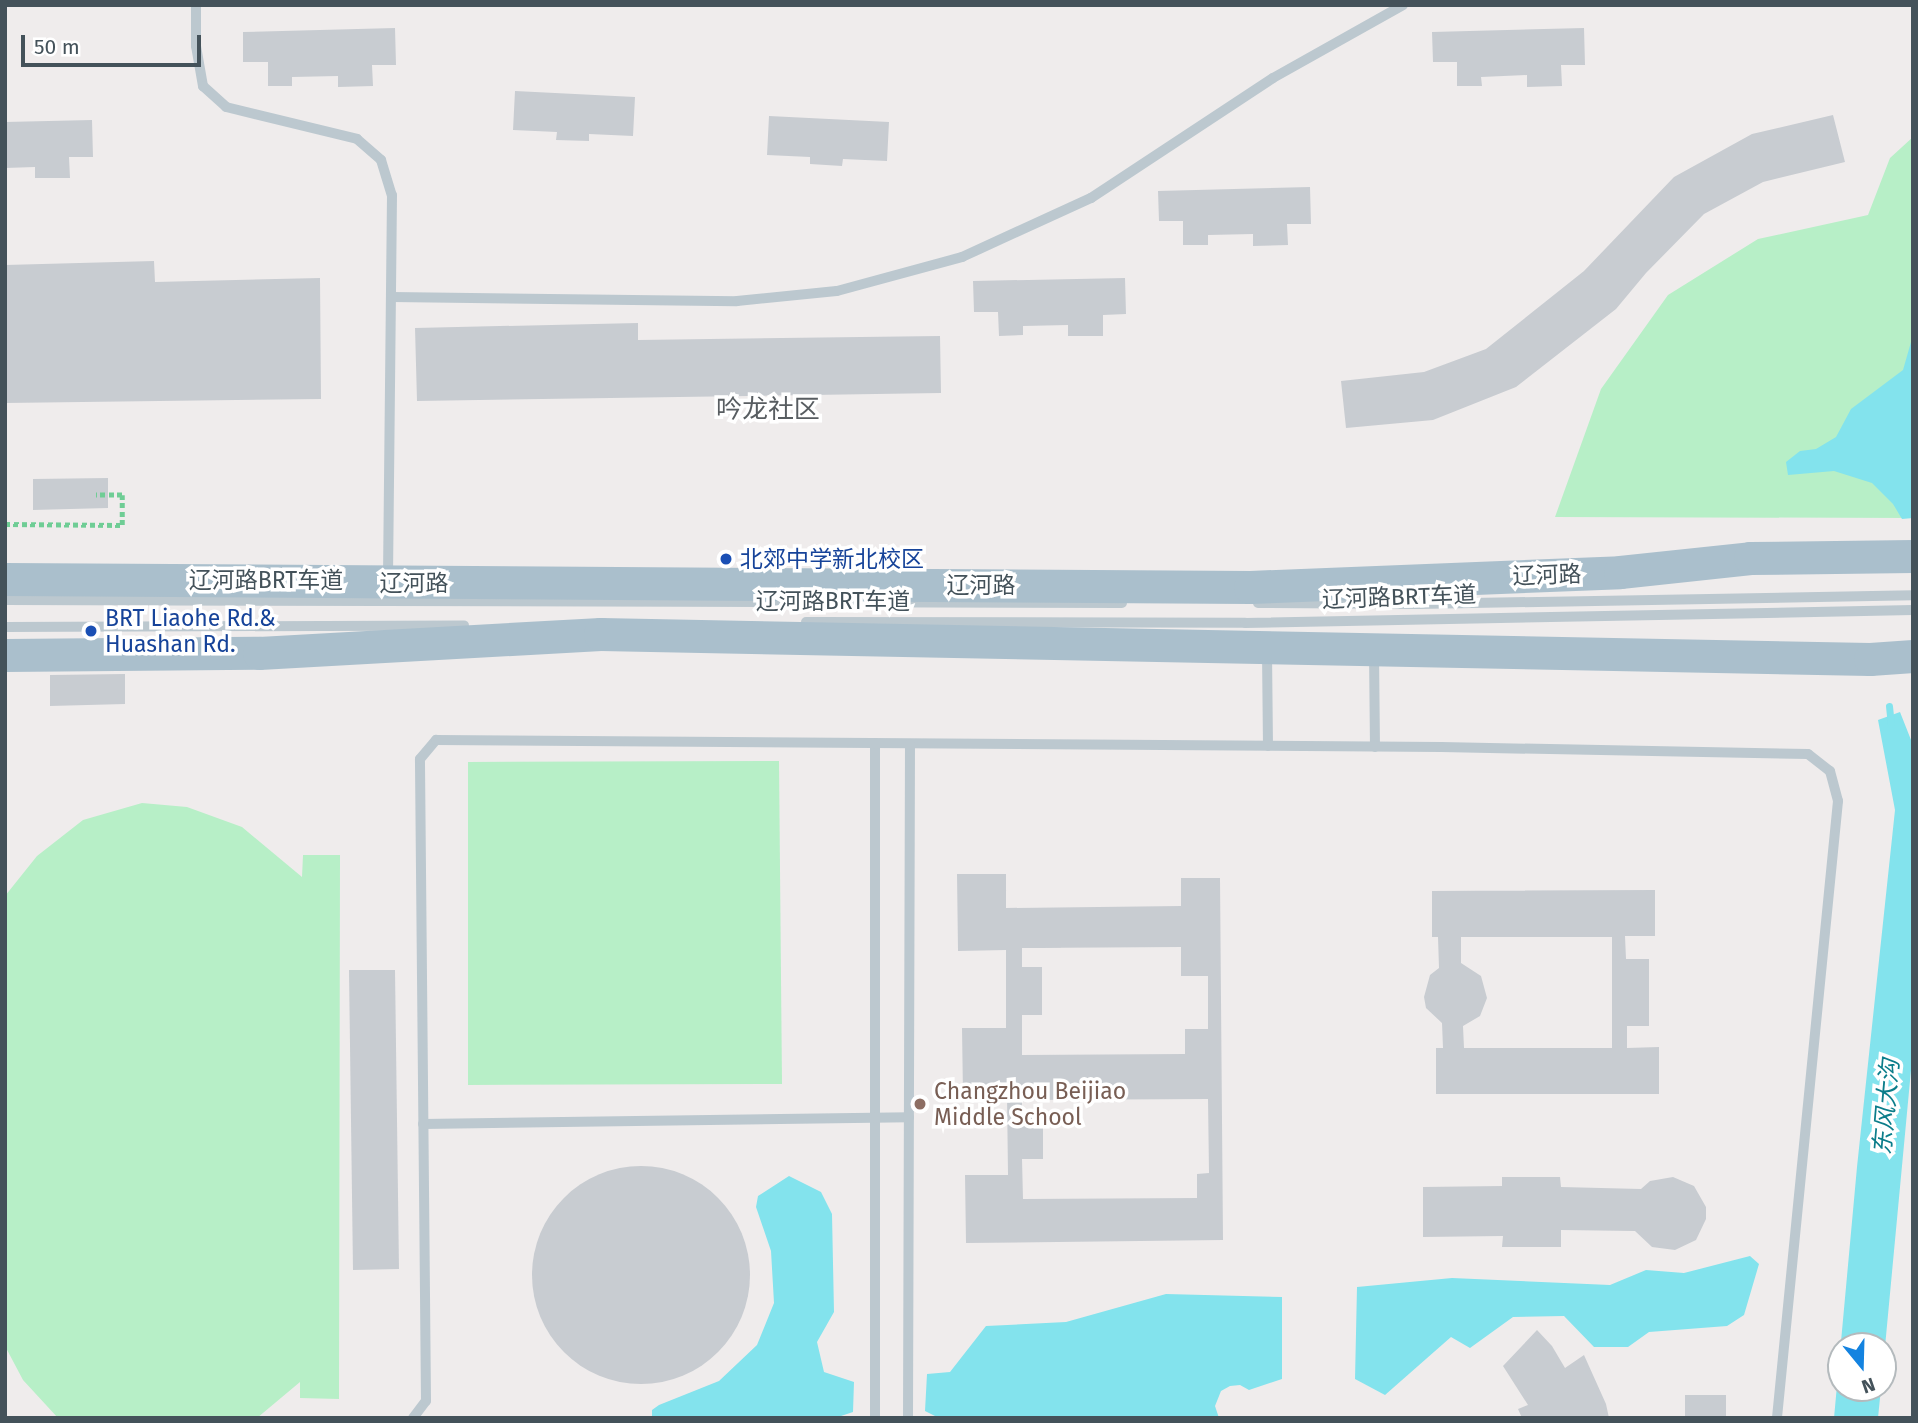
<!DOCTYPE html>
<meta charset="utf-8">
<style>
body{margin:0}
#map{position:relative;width:1918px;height:1423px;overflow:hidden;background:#efecec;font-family:"Fira Sans","Noto Sans SC",sans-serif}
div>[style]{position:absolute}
.green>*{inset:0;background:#b7efc7}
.water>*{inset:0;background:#83e3ed}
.stream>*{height:7px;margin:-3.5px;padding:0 3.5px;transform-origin:3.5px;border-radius:3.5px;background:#83e3ed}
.building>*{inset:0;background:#c8ccd1}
.round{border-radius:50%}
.path>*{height:4.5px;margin-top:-2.25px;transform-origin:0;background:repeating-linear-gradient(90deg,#6fcd95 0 5px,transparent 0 8.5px)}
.service>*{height:10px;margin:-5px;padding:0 5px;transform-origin:5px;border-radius:5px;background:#bcc8cf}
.primary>*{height:33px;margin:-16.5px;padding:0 16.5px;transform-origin:16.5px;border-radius:16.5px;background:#aabfcc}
.dots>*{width:19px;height:19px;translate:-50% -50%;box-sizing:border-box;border:4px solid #fff;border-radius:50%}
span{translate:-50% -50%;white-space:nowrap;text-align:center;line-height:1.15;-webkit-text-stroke:7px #fff;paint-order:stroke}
.transit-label{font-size:23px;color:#164399}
.left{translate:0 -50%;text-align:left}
.street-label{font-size:23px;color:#44525a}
.education-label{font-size:23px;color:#785e54}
.water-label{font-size:24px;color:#0b7d8a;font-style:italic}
.quarter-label{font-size:26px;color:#585d61}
.frame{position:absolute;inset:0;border:7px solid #44525a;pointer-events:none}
.north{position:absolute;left:1827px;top:1332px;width:70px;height:70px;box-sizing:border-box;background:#fff;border:2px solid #b4babd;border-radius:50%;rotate:161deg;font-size:19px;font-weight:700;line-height:28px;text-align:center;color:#44525a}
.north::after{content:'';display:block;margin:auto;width:24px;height:32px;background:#1483e0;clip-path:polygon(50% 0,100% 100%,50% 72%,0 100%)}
.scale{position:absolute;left:21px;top:35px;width:180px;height:32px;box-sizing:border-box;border:4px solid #44525a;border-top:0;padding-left:9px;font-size:21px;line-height:24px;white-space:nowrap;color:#44525a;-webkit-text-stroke:5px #fff;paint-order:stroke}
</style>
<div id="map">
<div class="green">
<div style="clip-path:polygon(1913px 137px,1913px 518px,1555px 517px,1601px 389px,1668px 295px,1758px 239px,1868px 215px,1890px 158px)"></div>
<div style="clip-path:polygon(779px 761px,782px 1084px,468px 1085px,468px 762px)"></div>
<div style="clip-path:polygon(142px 803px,187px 807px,242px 827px,302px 877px,303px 855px,340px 855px,339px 1399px,300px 1398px,300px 1382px,257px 1418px,58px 1418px,23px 1380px,5px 1346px,5px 896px,37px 856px,83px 820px)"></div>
</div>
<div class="water">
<div style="clip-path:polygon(1913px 335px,1913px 518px,1902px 519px,1893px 504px,1872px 483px,1834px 471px,1788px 475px,1786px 462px,1800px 451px,1816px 449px,1836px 437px,1851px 409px,1903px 370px)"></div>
<div style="clip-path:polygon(1900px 712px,1913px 745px,1913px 1049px,1883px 1368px,1883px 1346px,1841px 1346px,1841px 1388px,1881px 1388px,1878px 1418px,1834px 1418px,1857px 1167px,1895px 810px,1878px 720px)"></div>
<div style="clip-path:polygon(789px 1176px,821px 1192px,832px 1214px,834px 1312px,817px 1342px,824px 1372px,854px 1382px,853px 1412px,835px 1418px,652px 1418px,652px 1410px,659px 1405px,719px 1381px,757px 1345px,774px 1303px,771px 1251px,756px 1207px,758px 1196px)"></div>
<div style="clip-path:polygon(1750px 1256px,1759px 1264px,1744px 1315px,1727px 1326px,1649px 1332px,1628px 1347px,1594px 1347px,1564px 1316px,1513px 1317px,1470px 1348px,1451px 1337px,1385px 1395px,1355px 1379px,1357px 1287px,1452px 1278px,1610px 1285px,1646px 1270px,1684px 1273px)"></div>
<div style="clip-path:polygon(1166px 1294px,1282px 1297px,1282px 1379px,1249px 1390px,1240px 1385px,1230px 1386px,1221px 1391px,1215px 1406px,1219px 1418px,939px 1418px,925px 1411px,927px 1374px,950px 1372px,986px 1326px,1066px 1322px)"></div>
</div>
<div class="stream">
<div style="left:1889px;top:706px;width:18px;rotate:84deg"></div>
</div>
<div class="building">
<div style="clip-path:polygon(395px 28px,396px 65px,372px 65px,373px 86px,338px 87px,338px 76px,292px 77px,292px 86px,268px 86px,268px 62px,243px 62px,243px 32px)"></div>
<div style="clip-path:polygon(1584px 28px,1585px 65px,1561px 65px,1562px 86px,1527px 87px,1527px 75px,1481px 77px,1482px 86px,1457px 86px,1457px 62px,1433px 62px,1432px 32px)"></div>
<div style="clip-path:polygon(515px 91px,635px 97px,633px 136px,589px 134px,589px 141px,556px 140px,557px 132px,513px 130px)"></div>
<div style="clip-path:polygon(1833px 115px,1845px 162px,1763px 182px,1704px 214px,1646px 273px,1616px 309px,1516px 387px,1433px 420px,1346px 428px,1341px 381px,1424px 372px,1486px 349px,1584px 271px,1674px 177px,1752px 134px)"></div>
<div style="clip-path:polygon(769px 116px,889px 122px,887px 161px,843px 159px,842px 166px,810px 164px,810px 157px,767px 155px)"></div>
<div style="clip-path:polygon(92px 120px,93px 157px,69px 157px,70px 178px,35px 178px,35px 167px,5px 168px,5px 122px)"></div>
<div style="clip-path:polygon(1310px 187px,1311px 224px,1287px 224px,1288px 245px,1253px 246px,1253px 234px,1208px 235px,1208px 245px,1183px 245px,1183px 221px,1159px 221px,1158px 191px)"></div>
<div style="clip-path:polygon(154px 261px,155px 282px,320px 278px,321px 399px,5px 403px,5px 265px)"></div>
<div style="clip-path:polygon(1125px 278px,1126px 314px,1103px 315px,1103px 336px,1068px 336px,1068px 325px,1023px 326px,1023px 335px,999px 336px,998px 312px,974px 312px,973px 281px)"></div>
<div style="clip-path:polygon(638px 323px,638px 340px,940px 336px,941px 393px,417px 401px,415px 328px)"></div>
<div style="clip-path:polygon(108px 478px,108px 508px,33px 510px,33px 479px)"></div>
<div style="clip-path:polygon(125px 674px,125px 704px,50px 706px,50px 675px)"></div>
<div style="clip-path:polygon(evenodd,957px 874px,1006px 874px,1006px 908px,1181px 906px,1181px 878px,1220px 878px,1223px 1240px,966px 1243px,965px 1175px,1008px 1175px,1007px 1095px,963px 1096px,962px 1028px,1006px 1028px,1006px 950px,958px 951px,957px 874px,1181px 947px,1181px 976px,1208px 976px,1208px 1029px,1185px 1029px,1185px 1054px,1022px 1055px,1022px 1015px,1042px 1015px,1042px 967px,1022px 967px,1022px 948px,1181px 947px,957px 874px,1208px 1099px,1209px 1173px,1197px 1174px,1197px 1198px,1023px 1199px,1022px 1159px,1043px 1159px,1043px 1115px,1022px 1115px,1022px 1100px,1208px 1099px)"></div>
<div style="clip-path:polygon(evenodd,1655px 890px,1655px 936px,1625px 936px,1626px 959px,1649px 959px,1649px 1026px,1627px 1026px,1627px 1048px,1659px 1047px,1659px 1094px,1436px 1094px,1436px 1048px,1443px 1048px,1442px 1023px,1426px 1008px,1424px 997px,1430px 975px,1439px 968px,1438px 937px,1432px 937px,1432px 891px,1655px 890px,1461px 937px,1612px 937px,1612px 1048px,1464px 1048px,1463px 1026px,1480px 1016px,1487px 998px,1481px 976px,1461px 963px,1461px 937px)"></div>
<div style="clip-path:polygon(349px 970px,395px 970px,399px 1269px,353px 1270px)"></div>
<div class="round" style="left:532px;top:1166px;width:218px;height:218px"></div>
<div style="clip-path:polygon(1502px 1177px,1560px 1177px,1561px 1187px,1641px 1189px,1650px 1181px,1673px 1177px,1694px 1186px,1706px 1207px,1706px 1219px,1696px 1240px,1675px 1250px,1652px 1247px,1635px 1231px,1561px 1230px,1561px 1247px,1502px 1247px,1503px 1236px,1423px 1237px,1423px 1187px,1502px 1186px)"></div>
<div style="clip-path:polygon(1537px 1330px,1552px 1346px,1565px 1368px,1584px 1355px,1606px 1404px,1609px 1418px,1522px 1418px,1518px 1409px,1528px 1405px,1503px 1366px)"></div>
<div style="clip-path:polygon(1685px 1395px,1726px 1395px,1726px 1418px,1685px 1418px)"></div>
</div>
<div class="path">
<div style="left:5px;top:524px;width:117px;rotate:0.5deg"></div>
<div style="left:122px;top:525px;width:30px;rotate:-90deg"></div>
<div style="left:122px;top:495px;width:26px;rotate:180deg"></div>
</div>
<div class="service">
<div style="left:196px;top:5px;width:41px;rotate:90deg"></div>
<div style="left:196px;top:46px;width:41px;rotate:80.1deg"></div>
<div style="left:203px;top:86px;width:31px;rotate:42deg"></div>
<div style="left:226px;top:107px;width:135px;rotate:13.7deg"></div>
<div style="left:357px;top:139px;width:32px;rotate:41deg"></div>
<div style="left:381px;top:160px;width:37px;rotate:73deg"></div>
<div style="left:392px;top:195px;width:381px;rotate:90.6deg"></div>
<div style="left:392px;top:297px;width:345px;rotate:0.7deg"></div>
<div style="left:737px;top:301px;width:100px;rotate:-5.7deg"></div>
<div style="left:837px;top:291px;width:130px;rotate:-15.2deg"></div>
<div style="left:962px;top:257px;width:142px;rotate:-24.6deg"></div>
<div style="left:1091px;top:198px;width:218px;rotate:-33.4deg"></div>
<div style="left:1273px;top:78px;width:149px;rotate:-29.3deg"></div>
<div style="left:5px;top:600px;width:1117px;rotate:0.15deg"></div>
<div style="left:1258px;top:603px;width:160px;rotate:0.4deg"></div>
<div style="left:1418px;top:604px;width:495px;rotate:-1deg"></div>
<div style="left:806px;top:622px;width:439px;rotate:0.1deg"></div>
<div style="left:1245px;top:623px;width:668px;rotate:-1.11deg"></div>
<div style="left:5px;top:627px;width:459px;rotate:-0.2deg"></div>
<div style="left:1267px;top:652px;width:94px;rotate:89.4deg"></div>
<div style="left:1374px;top:652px;width:95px;rotate:89.4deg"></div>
<div style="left:875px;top:743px;width:675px;rotate:90deg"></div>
<div style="left:423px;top:1124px;width:486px;rotate:-0.8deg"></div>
<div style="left:413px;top:1418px;width:21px;rotate:-53deg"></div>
<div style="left:426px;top:1401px;width:642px;rotate:-90.54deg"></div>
<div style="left:420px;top:759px;width:25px;rotate:-50deg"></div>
<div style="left:436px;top:740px;width:1005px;rotate:0.4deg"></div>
<div style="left:1441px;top:747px;width:367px;rotate:1.1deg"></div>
<div style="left:1808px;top:754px;width:28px;rotate:38deg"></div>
<div style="left:1830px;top:771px;width:31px;rotate:75deg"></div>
<div style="left:1838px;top:801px;width:620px;rotate:95.65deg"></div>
<div style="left:908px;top:1418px;width:674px;rotate:-89.83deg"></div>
</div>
<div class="primary">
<div style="left:5px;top:579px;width:1245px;rotate:0.37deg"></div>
<div style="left:1250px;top:587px;width:370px;rotate:-2.3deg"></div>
<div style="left:1620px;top:572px;width:131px;rotate:-6.1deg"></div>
<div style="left:1750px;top:558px;width:163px;rotate:-0.7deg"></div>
<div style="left:5px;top:655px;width:254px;rotate:-0.5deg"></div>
<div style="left:259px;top:653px;width:342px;rotate:-3.2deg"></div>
<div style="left:600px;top:634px;width:1270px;rotate:1.13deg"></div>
<div style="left:1870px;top:659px;width:43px;rotate:-4deg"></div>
</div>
<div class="dots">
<div style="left:726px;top:559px;background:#1a4fb4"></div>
<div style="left:91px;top:631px;background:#1a4fb4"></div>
<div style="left:920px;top:1104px;background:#8d6e63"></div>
</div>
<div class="transit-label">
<span class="left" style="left:740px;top:559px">北郊中学新北校区</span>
<span class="left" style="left:105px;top:631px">BRT Liaohe Rd.&amp;<br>Huashan Rd.</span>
</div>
<div class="street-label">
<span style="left:1547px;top:575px;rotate:-2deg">辽河路</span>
<span style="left:266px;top:580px">辽河路BRT车道</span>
<span style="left:414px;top:583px">辽河路</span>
<span style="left:981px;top:585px">辽河路</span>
<span style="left:1399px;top:597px;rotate:-2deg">辽河路BRT车道</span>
<span style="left:833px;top:601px">辽河路BRT车道</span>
</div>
<div class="education-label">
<span class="left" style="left:934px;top:1104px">Changzhou Beijiao<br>Middle School</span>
</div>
<div class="water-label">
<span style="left:1887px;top:1107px;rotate:-85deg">东风大沟</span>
</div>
<div class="quarter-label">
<span style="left:768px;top:410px">吟龙社区</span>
</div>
<div class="frame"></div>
<div class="north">N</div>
<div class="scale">50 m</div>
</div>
